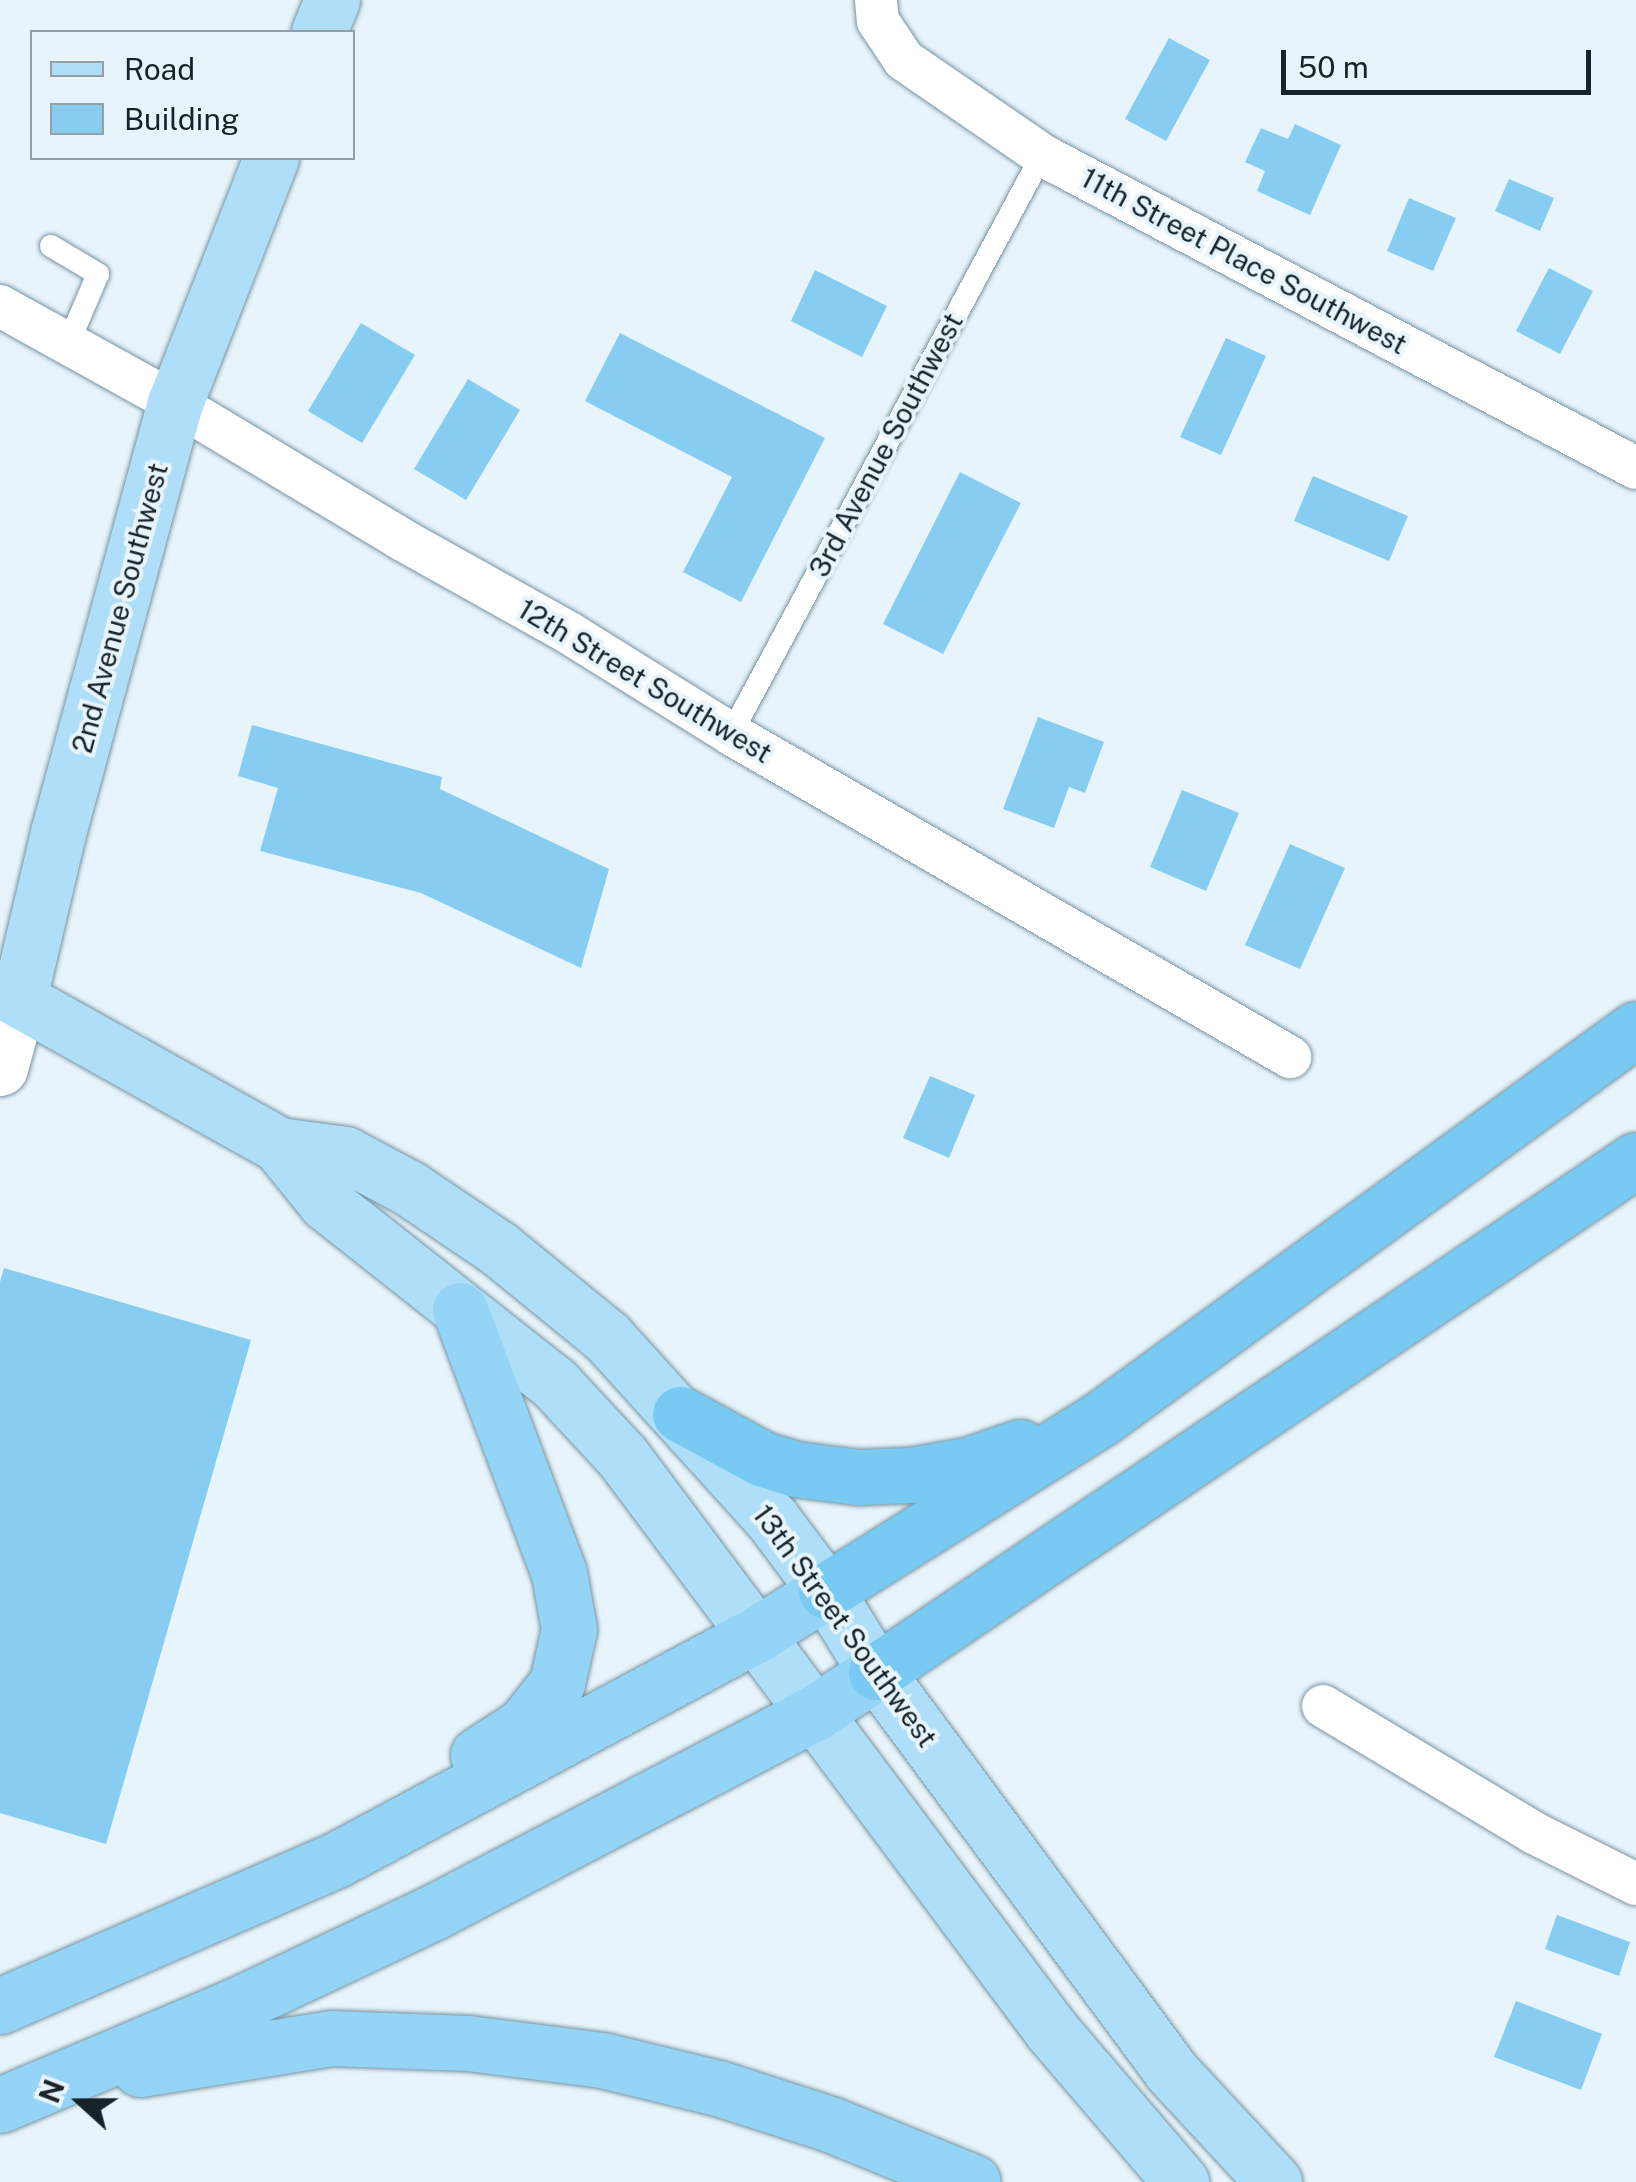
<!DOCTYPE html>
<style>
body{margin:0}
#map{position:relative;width:1636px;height:2182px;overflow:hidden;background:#e8f4fb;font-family:"Public Sans",sans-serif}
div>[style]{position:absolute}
.building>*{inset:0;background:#87cdf1}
.roads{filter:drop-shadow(0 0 2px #7794a3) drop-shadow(0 0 2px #7794a3)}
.service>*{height:22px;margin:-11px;padding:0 11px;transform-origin:11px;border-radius:11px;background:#fff}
.minor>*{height:42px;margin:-21px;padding:0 21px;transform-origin:21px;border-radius:21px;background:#fff}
.secondary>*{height:55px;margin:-27.5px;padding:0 27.5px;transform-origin:27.5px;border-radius:27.5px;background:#fff}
.primary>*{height:55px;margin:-27.5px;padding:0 27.5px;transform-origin:27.5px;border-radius:27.5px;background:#afdff8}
.trunk>*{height:55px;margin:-27.5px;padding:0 27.5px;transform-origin:27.5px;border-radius:27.5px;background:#94d4f6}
.motorway>*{height:55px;margin:-27.5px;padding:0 27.5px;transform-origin:27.5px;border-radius:27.5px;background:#79caf3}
span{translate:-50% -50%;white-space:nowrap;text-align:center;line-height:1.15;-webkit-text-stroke:8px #e8f4fb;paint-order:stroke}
.street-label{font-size:28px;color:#172329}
.legend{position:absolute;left:30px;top:30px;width:325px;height:130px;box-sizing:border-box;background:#e8f4fb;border:2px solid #94a0a7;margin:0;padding:12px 18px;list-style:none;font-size:30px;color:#172329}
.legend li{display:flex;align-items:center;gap:20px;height:50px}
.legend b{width:50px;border:2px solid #94a0a7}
.north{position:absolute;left:30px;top:2052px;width:100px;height:100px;-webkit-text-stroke:8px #e8f4fb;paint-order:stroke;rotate:291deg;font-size:28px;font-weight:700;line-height:40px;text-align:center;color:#172329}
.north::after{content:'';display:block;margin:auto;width:35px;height:45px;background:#172329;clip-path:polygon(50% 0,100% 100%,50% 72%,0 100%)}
.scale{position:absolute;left:1281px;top:50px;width:310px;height:45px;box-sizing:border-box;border:5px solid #172329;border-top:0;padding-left:12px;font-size:30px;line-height:35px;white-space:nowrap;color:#172329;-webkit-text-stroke:8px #e8f4fb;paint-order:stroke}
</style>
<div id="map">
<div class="building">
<div style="clip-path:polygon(1169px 38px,1210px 60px,1166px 141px,1125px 119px)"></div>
<div style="clip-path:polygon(1295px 124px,1341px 145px,1310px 215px,1257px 191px,1265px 171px,1245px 162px,1261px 128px,1288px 139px)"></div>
<div style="clip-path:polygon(1509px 179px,1554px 198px,1540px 231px,1495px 211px)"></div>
<div style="clip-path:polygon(1409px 198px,1456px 218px,1433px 271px,1387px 251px)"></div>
<div style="clip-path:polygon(1549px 268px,1593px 291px,1560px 354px,1516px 331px)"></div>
<div style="clip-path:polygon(815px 270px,887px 306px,862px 357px,791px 321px)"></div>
<div style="clip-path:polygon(361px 323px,415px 355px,362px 443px,308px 411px)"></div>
<div style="clip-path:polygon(620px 333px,825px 438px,741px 602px,683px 572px,732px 477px,585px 401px)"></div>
<div style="clip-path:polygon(1226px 338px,1266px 356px,1221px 455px,1180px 437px)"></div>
<div style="clip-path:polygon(468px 379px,520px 410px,466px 500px,414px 469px)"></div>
<div style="clip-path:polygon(960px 472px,1021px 503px,943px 654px,883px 624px)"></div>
<div style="clip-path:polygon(1313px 476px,1408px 516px,1389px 561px,1294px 521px)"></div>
<div style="clip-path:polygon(1038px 717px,1104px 742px,1085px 793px,1069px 787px,1054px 828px,1003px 809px)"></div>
<div style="clip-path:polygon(252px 725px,442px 777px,440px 789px,609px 869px,581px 968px,421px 893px,260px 851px,278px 788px,238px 776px)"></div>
<div style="clip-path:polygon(1182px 790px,1239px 813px,1206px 891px,1150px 867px)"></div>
<div style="clip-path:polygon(1290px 844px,1345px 868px,1300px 969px,1245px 945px)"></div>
<div style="clip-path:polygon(930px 1076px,975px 1095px,949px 1158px,903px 1138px)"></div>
<div style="clip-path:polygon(4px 1268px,251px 1340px,106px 1844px,0 1813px,0 1282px)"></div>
<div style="clip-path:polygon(1557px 1915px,1630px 1942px,1619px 1976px,1545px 1949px)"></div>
<div style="clip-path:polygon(1516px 2001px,1602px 2034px,1581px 2090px,1494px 2057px)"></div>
</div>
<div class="roads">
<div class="service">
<div style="left:51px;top:246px;width:55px;rotate:30.8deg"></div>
<div style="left:98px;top:274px;width:76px;rotate:113.2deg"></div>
<div style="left:731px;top:734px;width:657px;rotate:-61.76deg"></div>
</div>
<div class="minor">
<div style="left:876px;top:0;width:21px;rotate:85deg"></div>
<div style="left:878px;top:21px;width:47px;rotate:56.3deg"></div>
<div style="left:904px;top:60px;width:168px;rotate:34.5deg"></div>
<div style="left:1042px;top:155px;width:671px;rotate:27.79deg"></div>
<div style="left:0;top:306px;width:200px;rotate:29deg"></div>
<div style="left:175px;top:403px;width:264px;rotate:31deg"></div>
<div style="left:401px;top:539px;width:193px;rotate:29.2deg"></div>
<div style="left:569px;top:633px;width:191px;rotate:31.9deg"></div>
<div style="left:731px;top:734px;width:646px;rotate:30.02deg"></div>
<div style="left:1323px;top:1706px;width:246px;rotate:31deg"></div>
<div style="left:1534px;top:1833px;width:114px;rotate:26.6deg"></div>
</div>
<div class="secondary">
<div style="left:0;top:1068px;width:73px;rotate:-74.8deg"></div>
</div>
<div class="primary">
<div style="left:319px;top:32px;width:35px;rotate:-68deg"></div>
<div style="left:0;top:989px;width:320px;rotate:29.2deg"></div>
<div style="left:279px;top:1145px;width:67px;rotate:7.8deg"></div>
<div style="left:345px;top:1154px;width:72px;rotate:28deg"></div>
<div style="left:409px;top:1188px;width:107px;rotate:34deg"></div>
<div style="left:498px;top:1248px;width:141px;rotate:39.2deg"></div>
<div style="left:607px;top:1337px;width:246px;rotate:47.8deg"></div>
<div style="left:772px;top:1519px;width:90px;rotate:53.1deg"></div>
<div style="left:826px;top:1591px;width:95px;rotate:58.3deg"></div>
<div style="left:876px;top:1672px;width:495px;rotate:53.5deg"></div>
<div style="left:1170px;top:2070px;width:153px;rotate:47.1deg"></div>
<div style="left:19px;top:998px;width:170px;rotate:-76.7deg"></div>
<div style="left:58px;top:833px;width:446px;rotate:-74.8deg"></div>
<div style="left:175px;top:403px;width:263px;rotate:-68.6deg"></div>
<div style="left:279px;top:1145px;width:75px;rotate:51deg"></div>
<div style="left:326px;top:1203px;width:292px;rotate:38.3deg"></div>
<div style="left:555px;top:1384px;width:98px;rotate:47.1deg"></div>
<div style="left:622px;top:1456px;width:718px;rotate:53.21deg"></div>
<div style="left:1052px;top:2031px;width:199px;rotate:49.5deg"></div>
</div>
<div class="trunk">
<div style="left:460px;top:1310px;width:281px;rotate:69.4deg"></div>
<div style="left:559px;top:1573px;width:57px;rotate:79.9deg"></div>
<div style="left:569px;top:1629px;width:55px;rotate:102.5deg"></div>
<div style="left:557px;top:1683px;width:53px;rotate:128.2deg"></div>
<div style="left:524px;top:1725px;width:55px;rotate:146.9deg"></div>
<div style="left:0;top:2006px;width:366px;rotate:-23.5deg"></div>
<div style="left:336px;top:1860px;width:478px;rotate:-28.2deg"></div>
<div style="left:757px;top:1634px;width:81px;rotate:-31.9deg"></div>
<div style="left:140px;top:2069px;width:193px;rotate:-9.2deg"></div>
<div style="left:331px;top:2038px;width:137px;rotate:2.1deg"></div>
<div style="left:468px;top:2043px;width:135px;rotate:7.2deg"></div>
<div style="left:602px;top:2060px;width:119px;rotate:13.6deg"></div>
<div style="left:718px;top:2088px;width:118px;rotate:17.8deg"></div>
<div style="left:830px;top:2124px;width:154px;rotate:22.1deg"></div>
<div style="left:0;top:2105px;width:257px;rotate:-22.9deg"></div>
<div style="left:237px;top:2005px;width:218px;rotate:-25.3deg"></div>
<div style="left:434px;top:1912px;width:428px;rotate:-27.6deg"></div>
<div style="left:813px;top:1714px;width:76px;rotate:-33.7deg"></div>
</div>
<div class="motorway">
<div style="left:680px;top:1414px;width:94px;rotate:28.5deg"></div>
<div style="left:763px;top:1459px;width:34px;rotate:17deg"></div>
<div style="left:796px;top:1469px;width:63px;rotate:7.4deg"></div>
<div style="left:858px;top:1477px;width:52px;rotate:-2.2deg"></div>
<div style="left:910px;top:1475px;width:59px;rotate:-9.8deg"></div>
<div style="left:968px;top:1465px;width:55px;rotate:-19.1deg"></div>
<div style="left:826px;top:1591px;width:322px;rotate:-32.1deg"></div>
<div style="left:1099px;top:1420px;width:664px;rotate:-36.06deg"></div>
<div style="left:876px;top:1672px;width:916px;rotate:-33.97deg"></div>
</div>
</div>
<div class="street-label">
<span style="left:1244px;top:261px;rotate:28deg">11th Street Place Southwest</span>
<span style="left:886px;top:445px;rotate:-62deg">3rd Avenue Southwest</span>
<span style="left:120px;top:608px;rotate:-75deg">2nd Avenue Southwest</span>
<span style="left:645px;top:681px;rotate:31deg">12th Street Southwest</span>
<span style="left:845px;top:1626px;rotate:54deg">13th Street Southwest</span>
</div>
<ul class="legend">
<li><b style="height:12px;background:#afdff8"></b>Road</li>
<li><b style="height:28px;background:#87cdf1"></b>Building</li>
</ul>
<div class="north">N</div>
<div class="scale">50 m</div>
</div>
